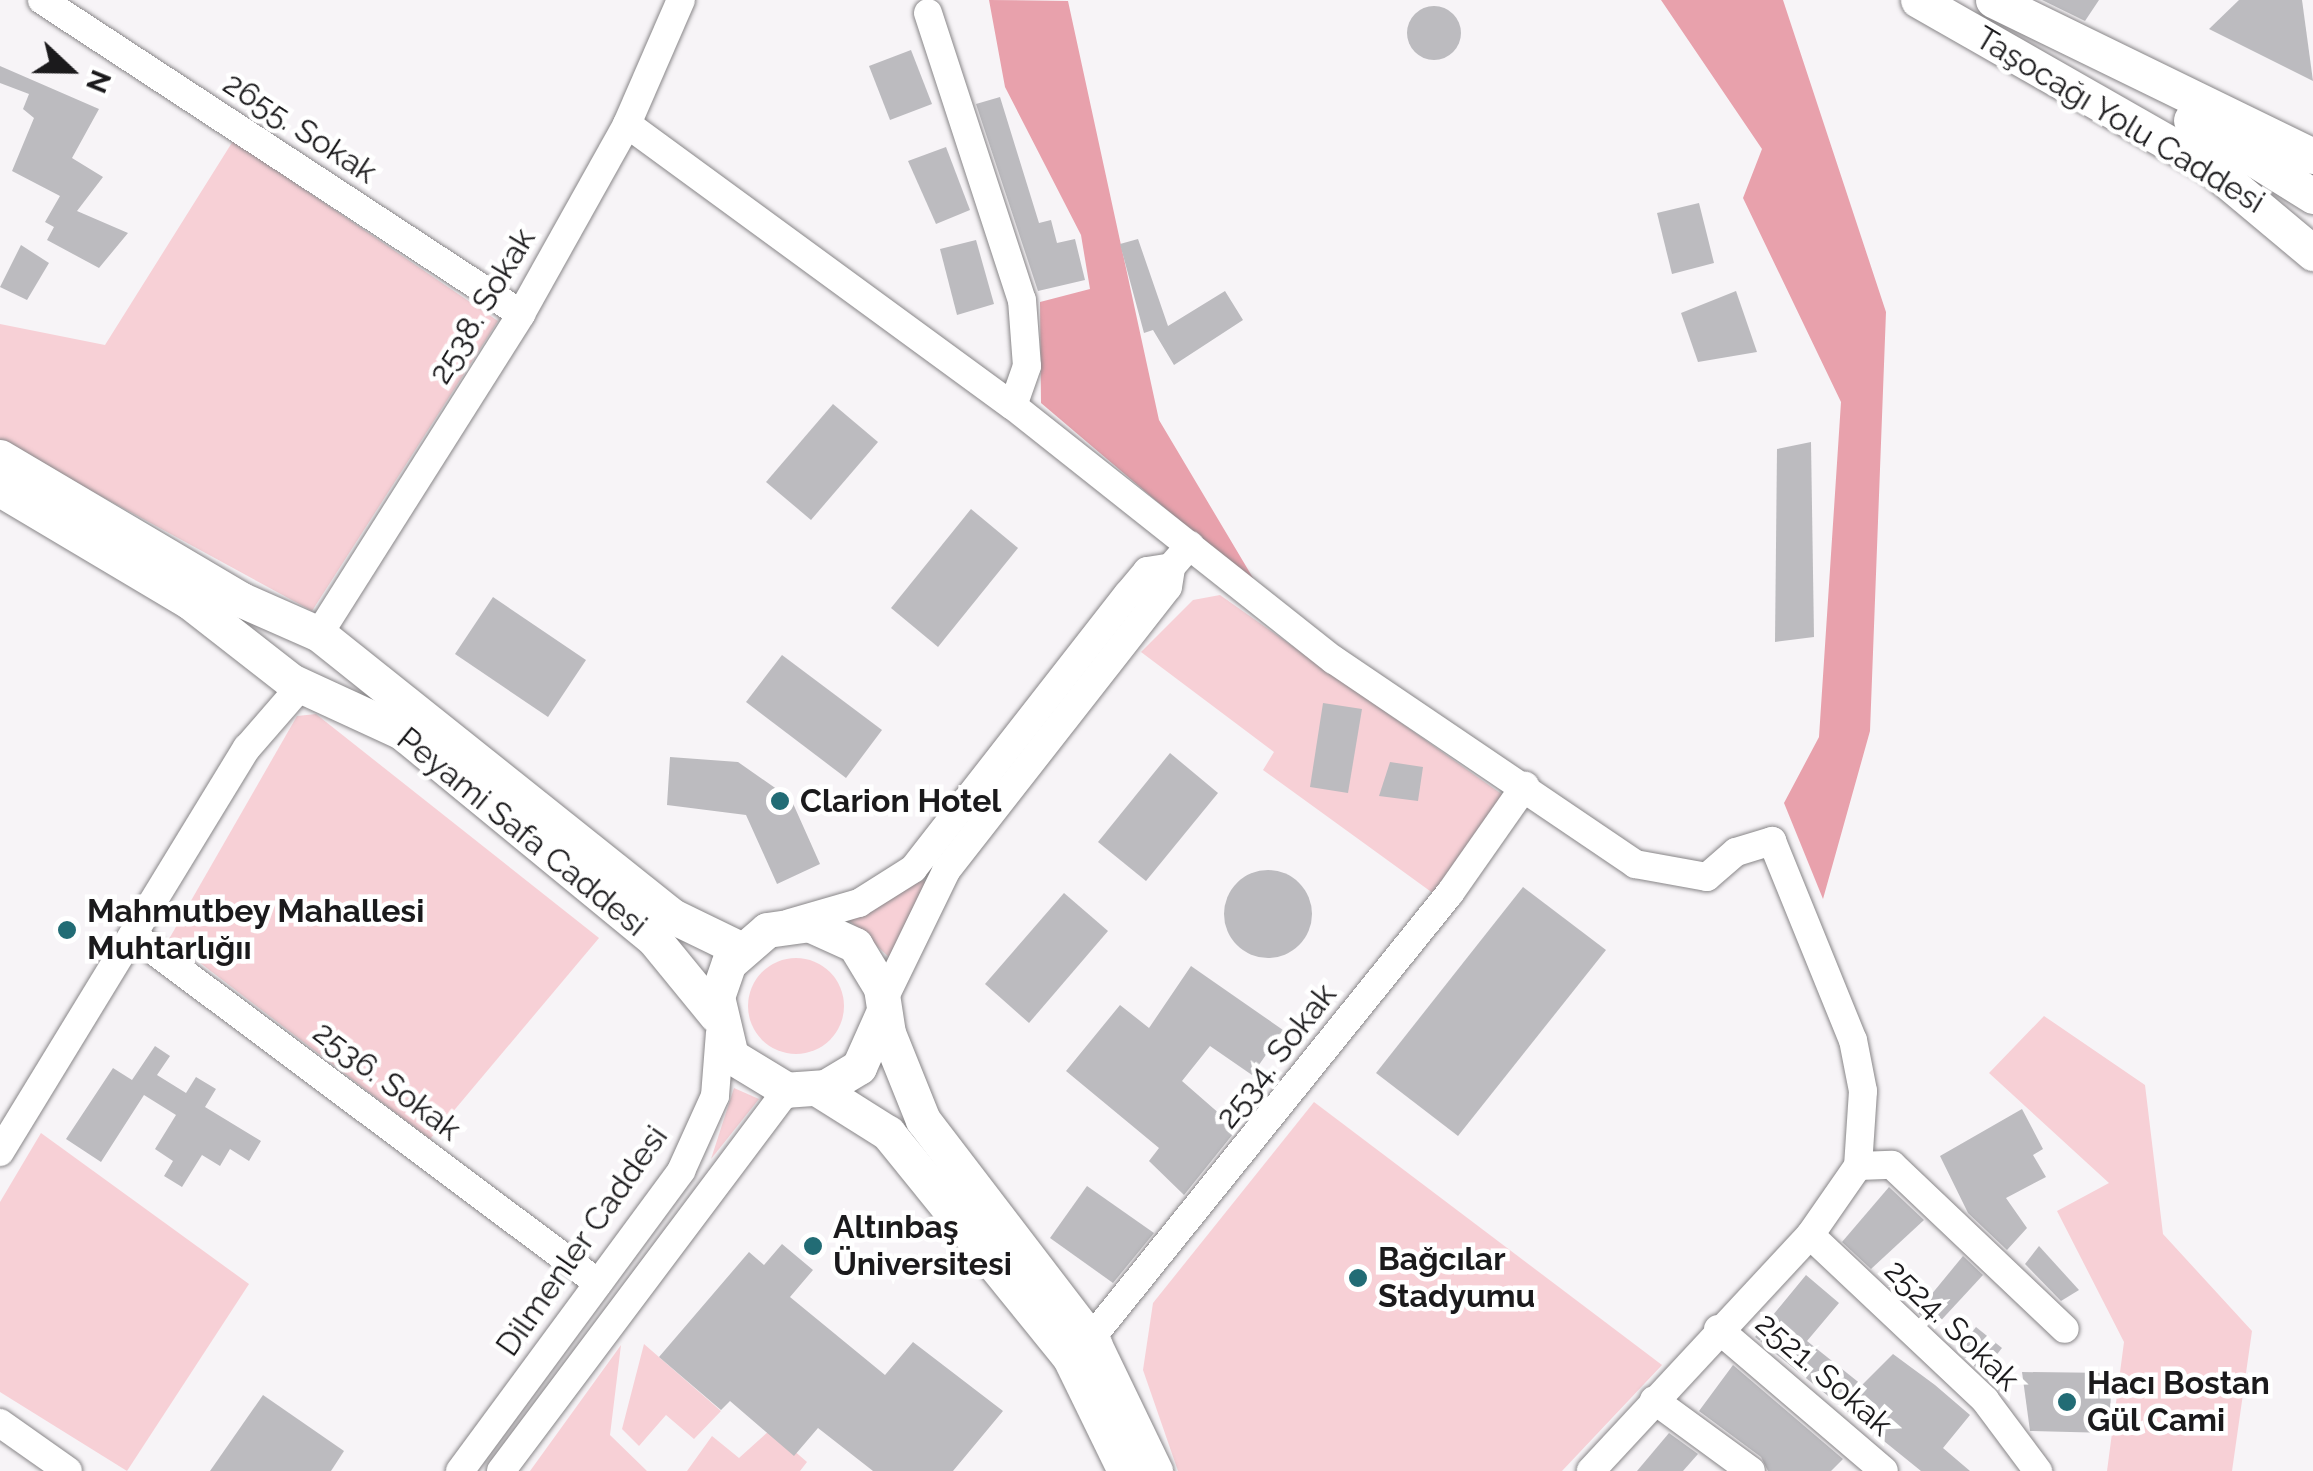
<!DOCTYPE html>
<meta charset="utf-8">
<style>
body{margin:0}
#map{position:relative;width:2313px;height:1471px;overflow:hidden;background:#f7f4f7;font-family:Raleway,sans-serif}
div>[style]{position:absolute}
.green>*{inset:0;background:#f7d0d6}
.round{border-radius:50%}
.forest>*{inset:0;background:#e8a1ac}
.building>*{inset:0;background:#bcbbbf}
.roads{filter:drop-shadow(0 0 2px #888688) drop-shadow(0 0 2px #888688)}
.minor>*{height:28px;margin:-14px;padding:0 14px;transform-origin:14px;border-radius:14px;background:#fff}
.major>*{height:35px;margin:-17.5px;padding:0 17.5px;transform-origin:17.5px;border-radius:17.5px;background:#fff}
.dots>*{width:28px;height:28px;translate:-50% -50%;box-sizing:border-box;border:5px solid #fff;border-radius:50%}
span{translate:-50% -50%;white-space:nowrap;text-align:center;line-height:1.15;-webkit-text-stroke:9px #fff;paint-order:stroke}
.street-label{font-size:32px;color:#1b1a1c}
.poi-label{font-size:32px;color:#1b1a1c;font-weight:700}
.left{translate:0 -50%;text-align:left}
.north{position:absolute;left:20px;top:20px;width:100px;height:100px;-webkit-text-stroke:8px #fff;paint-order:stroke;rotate:112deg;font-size:28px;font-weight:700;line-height:40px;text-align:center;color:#1b1a1c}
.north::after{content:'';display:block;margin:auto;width:35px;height:45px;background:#1b1a1c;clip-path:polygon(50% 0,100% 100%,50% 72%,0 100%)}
</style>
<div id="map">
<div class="green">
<div style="clip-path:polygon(233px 141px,498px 321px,312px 611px,0 441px,0 324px,105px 345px)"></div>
<div style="clip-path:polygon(1220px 595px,1510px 800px,1441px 899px,1263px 770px,1274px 752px,1141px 652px,1193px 600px)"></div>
<div style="clip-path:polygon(316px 714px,599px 938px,430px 1139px,169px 939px,297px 716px)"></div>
<div style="clip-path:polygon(923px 880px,926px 883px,893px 961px,848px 919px)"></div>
<div class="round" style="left:748px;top:958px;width:96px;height:96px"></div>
<div style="clip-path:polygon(2044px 1016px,2145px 1085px,2163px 1234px,2252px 1331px,2232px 1471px,2107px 1471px,2124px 1342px,2057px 1211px,2109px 1183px,1989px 1073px)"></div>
<div style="clip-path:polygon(734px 1088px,759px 1099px,711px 1159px)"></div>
<div style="clip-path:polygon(1314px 1102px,1662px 1365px,1562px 1471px,1178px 1471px,1143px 1370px,1153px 1303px)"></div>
<div style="clip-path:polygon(41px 1133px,249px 1284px,127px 1471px,0 1392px,0 1202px)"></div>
<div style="clip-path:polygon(644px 1344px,721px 1411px,694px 1439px,666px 1415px,639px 1446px,622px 1429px)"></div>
<div style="clip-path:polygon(621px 1345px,610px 1435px,647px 1471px,530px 1471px)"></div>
<div style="clip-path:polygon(770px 1430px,807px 1462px,800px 1471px,687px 1471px,712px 1436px,739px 1458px)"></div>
</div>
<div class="forest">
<div style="clip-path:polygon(989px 0,1068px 1px,1159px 420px,1259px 588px,1041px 403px,1040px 302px,1090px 289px,1081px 235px,1005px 87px)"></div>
<div style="clip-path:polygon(1661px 0,1783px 0,1886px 312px,1870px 731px,1823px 899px,1784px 803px,1819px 737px,1841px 402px,1743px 198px,1762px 149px)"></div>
</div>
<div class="building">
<div style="clip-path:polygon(2042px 0,2099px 0,2085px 21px)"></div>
<div style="clip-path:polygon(2239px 0,2302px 0,2313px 81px,2209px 29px)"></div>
<div class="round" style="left:1407px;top:6px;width:54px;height:54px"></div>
<div style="clip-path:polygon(911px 50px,932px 104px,890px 120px,869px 66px)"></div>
<div style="clip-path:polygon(0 66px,99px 109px,72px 158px,103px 177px,77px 211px,128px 233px,99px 268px,47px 240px,54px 227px,45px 222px,60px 196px,12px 171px,34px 118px,23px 109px,29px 94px,0 83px)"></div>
<div style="clip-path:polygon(1000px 97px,1039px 223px,1051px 220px,1057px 243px,1075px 239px,1085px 280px,1038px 291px,976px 104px)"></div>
<div style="clip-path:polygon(946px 147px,970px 210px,936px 224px,908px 161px)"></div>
<div style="clip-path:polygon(1699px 203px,1714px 263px,1672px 274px,1657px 213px)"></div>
<div style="clip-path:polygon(1138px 239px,1168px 326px,1225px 291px,1243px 320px,1174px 365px,1153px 330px,1144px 333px,1120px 244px)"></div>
<div style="clip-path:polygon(976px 240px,994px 304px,957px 315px,940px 249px)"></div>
<div style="clip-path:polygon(21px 245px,49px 263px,27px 300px,0 287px)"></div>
<div style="clip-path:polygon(1736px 291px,1757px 352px,1698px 362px,1681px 313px)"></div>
<div style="clip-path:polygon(833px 404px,878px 442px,811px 520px,766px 482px)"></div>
<div style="clip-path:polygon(1811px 442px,1814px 637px,1775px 642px,1777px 449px)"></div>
<div style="clip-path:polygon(971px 509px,1018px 548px,938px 647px,891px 608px)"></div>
<div style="clip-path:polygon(493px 597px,586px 660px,548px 717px,455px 654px)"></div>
<div style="clip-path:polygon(782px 655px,882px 730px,846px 778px,746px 702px)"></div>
<div style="clip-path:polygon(1323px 703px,1362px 709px,1348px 793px,1310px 787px)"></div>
<div style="clip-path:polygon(1170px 753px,1218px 793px,1146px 881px,1098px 842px)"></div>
<div style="clip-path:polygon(670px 757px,738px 762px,791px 799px,820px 864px,777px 884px,746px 815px,667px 805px)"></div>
<div style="clip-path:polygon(1390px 762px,1423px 767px,1418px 801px,1379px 796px)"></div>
<div class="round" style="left:1224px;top:870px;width:88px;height:88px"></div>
<div style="clip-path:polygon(1523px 887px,1606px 950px,1458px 1136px,1376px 1073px)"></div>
<div style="clip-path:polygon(1064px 893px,1108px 931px,1029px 1023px,985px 984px)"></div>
<div style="clip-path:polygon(1191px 966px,1283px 1030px,1252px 1075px,1210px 1046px,1182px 1081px,1237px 1129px,1184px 1195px,1149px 1161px,1159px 1148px,1066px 1071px,1120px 1005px,1149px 1028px)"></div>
<div style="clip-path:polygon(155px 1046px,170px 1056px,157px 1075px,186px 1093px,196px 1077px,216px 1089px,205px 1107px,261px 1141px,249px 1161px,230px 1149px,220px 1166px,202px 1155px,182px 1187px,164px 1176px,173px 1161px,155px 1149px,176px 1115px,144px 1095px,101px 1162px,66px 1139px,113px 1068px,132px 1080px)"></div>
<div style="clip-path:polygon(2022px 1109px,2043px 1149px,2033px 1155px,2046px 1177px,2006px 1198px,2027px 1228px,2007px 1250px,1968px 1213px,1940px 1156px)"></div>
<div style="clip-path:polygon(1087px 1186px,1154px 1233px,1113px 1283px,1050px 1238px)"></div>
<div style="clip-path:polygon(1889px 1187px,1924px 1220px,1871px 1269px,1842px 1242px)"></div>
<div style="clip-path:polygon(782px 1244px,813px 1270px,790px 1297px,885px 1375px,913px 1342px,1003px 1411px,953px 1471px,873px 1471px,818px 1428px,794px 1456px,730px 1401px,721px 1410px,659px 1357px,749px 1252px,764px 1265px)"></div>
<div style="clip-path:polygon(2039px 1246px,2079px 1290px,2061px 1301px,2025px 1264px)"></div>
<div style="clip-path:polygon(1963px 1256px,1983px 1275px,1934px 1328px,1917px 1312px)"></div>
<div style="clip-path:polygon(1806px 1275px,1839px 1303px,1807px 1341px,1862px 1385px,1893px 1354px,1935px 1385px,1970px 1415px,1943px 1448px,1970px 1471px,1921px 1471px,1755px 1337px)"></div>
<div style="clip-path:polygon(1976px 1327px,2002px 1348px,1982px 1373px,1958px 1350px)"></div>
<div style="clip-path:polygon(1733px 1365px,1843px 1459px,1831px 1471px,1768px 1471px,1761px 1457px,1699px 1411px)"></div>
<div style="clip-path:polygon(2022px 1372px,2112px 1373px,2109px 1433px,2030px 1431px)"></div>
<div style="clip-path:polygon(263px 1395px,344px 1451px,331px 1471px,210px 1471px)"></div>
<div style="clip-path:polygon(1669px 1433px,1698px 1454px,1683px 1471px,1637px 1471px)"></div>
</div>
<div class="roads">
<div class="minor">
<div style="left:42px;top:0;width:573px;rotate:33.25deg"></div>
<div style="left:928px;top:13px;width:302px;rotate:71.9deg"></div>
<div style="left:1022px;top:300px;width:66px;rotate:85.7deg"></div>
<div style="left:1027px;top:366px;width:42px;rotate:109.3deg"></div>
<div style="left:627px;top:124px;width:478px;rotate:36.2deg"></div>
<div style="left:1013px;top:406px;width:409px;rotate:38.4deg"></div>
<div style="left:1334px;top:660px;width:364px;rotate:34.1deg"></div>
<div style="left:1635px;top:864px;width:73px;rotate:10.2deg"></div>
<div style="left:1707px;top:877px;width:38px;rotate:-41deg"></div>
<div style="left:1736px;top:852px;width:38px;rotate:-17deg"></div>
<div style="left:1772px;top:841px;width:215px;rotate:67.9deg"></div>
<div style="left:1853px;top:1040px;width:52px;rotate:78.9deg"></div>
<div style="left:1863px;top:1091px;width:75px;rotate:93.8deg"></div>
<div style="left:1858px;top:1166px;width:84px;rotate:124.8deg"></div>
<div style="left:1810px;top:1235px;width:322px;rotate:132.9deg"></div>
<div style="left:319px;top:634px;width:378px;rotate:-57.7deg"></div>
<div style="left:521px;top:314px;width:218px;rotate:-60.8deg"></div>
<div style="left:627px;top:124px;width:135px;rotate:-66.5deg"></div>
<div style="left:790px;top:923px;width:72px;rotate:-16.2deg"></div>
<div style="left:859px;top:903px;width:64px;rotate:-32.2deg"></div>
<div style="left:913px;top:869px;width:349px;rotate:-52deg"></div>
<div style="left:1128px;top:594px;width:30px;rotate:-50deg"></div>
<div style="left:1147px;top:571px;width:24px;rotate:-9deg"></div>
<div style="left:133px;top:935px;width:581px;rotate:36.81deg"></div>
<div style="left:882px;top:1003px;width:147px;rotate:-64.1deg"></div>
<div style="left:946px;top:871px;width:360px;rotate:-52deg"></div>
<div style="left:1168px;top:587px;width:20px;rotate:-81deg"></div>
<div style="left:1171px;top:567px;width:29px;rotate:-49deg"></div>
<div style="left:0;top:1152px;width:474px;rotate:-58.6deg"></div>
<div style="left:247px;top:748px;width:81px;rotate:-49deg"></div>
<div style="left:1858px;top:1166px;width:34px;rotate:-2deg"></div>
<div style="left:1892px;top:1165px;width:238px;rotate:43.5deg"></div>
<div style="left:1810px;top:1235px;width:241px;rotate:43.3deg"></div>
<div style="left:1985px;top:1400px;width:89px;rotate:53.3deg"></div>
<div style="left:1718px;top:1329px;width:218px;rotate:40.5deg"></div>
<div style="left:1080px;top:1352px;width:590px;rotate:-51.13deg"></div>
<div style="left:1450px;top:893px;width:131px;rotate:-55deg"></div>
<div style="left:1654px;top:1400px;width:120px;rotate:36.2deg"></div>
<div style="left:0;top:1423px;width:83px;rotate:35.2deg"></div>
<div style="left:460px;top:1471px;width:373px;rotate:-53.6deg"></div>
<div style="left:681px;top:1171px;width:82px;rotate:-65.6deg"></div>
<div style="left:715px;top:1096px;width:63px;rotate:-85.5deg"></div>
<div style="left:501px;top:1471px;width:476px;rotate:-53.1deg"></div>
</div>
<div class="major">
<div style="left:1918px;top:0;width:335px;rotate:29.7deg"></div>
<div style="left:2209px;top:166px;width:136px;rotate:39.9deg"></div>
<div style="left:1993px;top:0;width:356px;rotate:26deg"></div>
<div style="left:2191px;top:120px;width:144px;rotate:31.9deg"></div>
<div style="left:0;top:457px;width:281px;rotate:30.6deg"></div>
<div style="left:242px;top:600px;width:84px;rotate:23.8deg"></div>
<div style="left:319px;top:634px;width:452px;rotate:38.6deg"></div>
<div style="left:672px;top:916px;width:76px;rotate:25.9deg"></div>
<div style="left:0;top:489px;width:221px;rotate:30.7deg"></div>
<div style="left:190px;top:602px;width:128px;rotate:38deg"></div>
<div style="left:291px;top:681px;width:122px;rotate:24.7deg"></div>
<div style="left:402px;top:732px;width:325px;rotate:39.4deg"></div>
<div style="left:653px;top:938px;width:99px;rotate:50.7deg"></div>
<div style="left:883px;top:1013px;width:59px;rotate:114deg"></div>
<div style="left:859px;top:1067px;width:39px;rotate:149deg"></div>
<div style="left:826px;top:1087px;width:39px;rotate:176deg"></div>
<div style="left:787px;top:1090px;width:66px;rotate:-148.7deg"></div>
<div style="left:731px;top:1056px;width:61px;rotate:-103.3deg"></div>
<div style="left:717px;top:997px;width:36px;rotate:-71deg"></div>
<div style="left:729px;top:963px;width:50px;rotate:-41deg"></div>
<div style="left:767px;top:930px;width:42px;rotate:-8.1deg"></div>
<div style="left:809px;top:924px;width:51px;rotate:24.5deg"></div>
<div style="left:855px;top:945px;width:50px;rotate:58.8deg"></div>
<div style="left:881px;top:988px;width:46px;rotate:81.2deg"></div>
<div style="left:888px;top:1033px;width:94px;rotate:68.1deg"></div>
<div style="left:923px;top:1120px;width:282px;rotate:52.6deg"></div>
<div style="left:1094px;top:1344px;width:141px;rotate:64.3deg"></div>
<div style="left:818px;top:1089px;width:83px;rotate:32.2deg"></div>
<div style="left:888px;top:1133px;width:289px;rotate:51deg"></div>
<div style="left:1070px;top:1358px;width:126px;rotate:64deg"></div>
</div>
</div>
<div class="dots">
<div style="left:780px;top:801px;background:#226c75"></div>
<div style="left:67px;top:930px;background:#226c75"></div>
<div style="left:813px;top:1246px;background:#226c75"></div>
<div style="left:1358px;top:1278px;background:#226c75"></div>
<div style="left:2067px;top:1402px;background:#226c75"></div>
</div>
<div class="street-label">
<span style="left:2120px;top:120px;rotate:31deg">Taşocağı Yolu Caddesi</span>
<span style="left:300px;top:128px;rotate:33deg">2655. Sokak</span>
<span style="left:482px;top:306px;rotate:-59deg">2538. Sokak</span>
<span style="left:522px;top:832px;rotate:39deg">Peyami Safa Caddesi</span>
<span style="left:1276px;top:1056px;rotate:-52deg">2534. Sokak</span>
<span style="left:387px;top:1081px;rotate:37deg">2536. Sokak</span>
<span style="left:582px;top:1241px;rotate:-55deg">Dilmenler Caddesi</span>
<span style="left:1952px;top:1325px;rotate:44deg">2524. Sokak</span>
<span style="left:1824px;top:1374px;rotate:41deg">2521. Sokak</span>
</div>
<div class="poi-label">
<span class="left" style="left:800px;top:801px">Clarion Hotel</span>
<span class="left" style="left:87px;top:930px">Mahmutbey Mahallesi<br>Muhtarlığıı</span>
<span class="left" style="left:833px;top:1246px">Altınbaş<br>Üniversitesi</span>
<span class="left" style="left:1378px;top:1278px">Bağcılar<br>Stadyumu</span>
<span class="left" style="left:2087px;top:1402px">Hacı Bostan<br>Gül Cami</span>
</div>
<div class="north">N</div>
</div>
